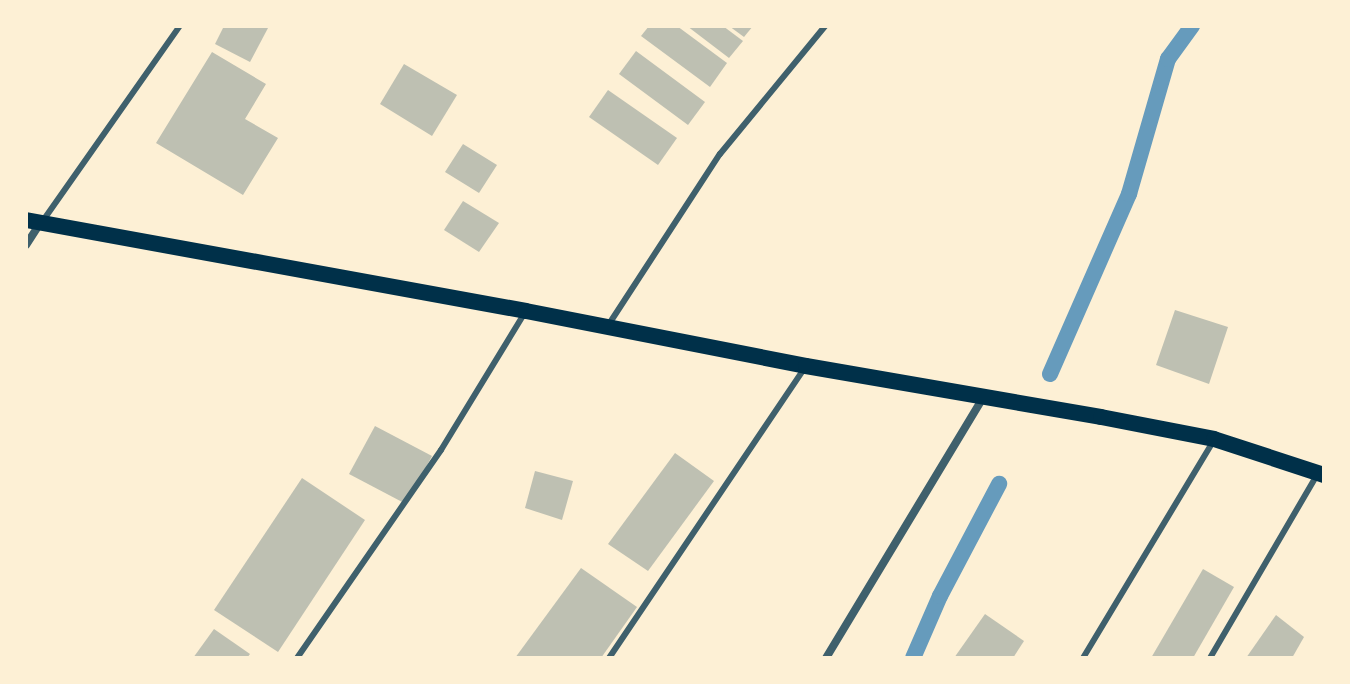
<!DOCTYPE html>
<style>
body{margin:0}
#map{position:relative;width:1350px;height:684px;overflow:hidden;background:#fdf0d5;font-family:"Fira Sans Condensed",sans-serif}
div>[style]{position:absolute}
.stream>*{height:16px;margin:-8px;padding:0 8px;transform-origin:8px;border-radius:8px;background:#669bbc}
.building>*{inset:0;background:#bec0b2}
.service>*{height:6px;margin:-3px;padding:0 3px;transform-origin:3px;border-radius:3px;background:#3f606c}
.minor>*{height:8px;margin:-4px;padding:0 4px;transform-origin:4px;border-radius:4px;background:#3f606c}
.secondary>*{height:16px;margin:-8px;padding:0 8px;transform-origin:8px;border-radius:8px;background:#003049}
span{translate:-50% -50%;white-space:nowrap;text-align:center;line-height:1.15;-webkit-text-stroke:6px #fdf0d5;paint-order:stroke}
.frame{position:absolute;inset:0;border:28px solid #fdf0d5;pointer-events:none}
</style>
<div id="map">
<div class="stream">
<div style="left:1050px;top:374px;width:197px;rotate:-66.3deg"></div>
<div style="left:1129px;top:194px;width:141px;rotate:-73.9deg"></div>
<div style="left:1168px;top:59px;width:41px;rotate:-54deg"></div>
<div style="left:913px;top:658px;width:68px;rotate:-66.5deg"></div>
<div style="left:940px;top:596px;width:127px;rotate:-62.2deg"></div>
</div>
<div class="building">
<div style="clip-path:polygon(224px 26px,268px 28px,250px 62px,215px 44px)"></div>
<div style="clip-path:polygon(649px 26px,677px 26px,727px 63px,710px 87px,641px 36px)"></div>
<div style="clip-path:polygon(687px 26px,723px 26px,743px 41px,729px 58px)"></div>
<div style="clip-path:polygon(729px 26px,753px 26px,744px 37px)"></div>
<div style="clip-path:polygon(636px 51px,705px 102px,688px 125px,619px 74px)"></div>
<div style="clip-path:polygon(212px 52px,266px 84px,245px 119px,278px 138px,243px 195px,156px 143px)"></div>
<div style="clip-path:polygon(404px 64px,457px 95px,432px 136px,380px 104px)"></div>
<div style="clip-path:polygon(608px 90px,677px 138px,658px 165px,589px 117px)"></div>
<div style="clip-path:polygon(463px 144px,497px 165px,479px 193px,445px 172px)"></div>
<div style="clip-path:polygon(463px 201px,499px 223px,479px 252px,444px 230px)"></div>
<div style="clip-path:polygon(1175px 310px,1228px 327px,1209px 384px,1156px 365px)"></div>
<div style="clip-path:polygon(375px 426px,432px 456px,406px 504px,349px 474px)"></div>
<div style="clip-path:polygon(675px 453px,714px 481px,648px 571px,608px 544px)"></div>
<div style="clip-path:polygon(535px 471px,573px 481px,562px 520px,525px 508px)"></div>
<div style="clip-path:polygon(302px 478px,365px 520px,278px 652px,214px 610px)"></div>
<div style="clip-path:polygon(581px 568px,637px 607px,601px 658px,515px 658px)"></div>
<div style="clip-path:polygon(1203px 569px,1234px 587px,1193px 658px,1151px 658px)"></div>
<div style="clip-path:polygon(985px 614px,1024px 641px,1013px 658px,954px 658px)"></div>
<div style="clip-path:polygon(1276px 615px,1304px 637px,1292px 658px,1246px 658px)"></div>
<div style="clip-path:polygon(214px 629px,250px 654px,247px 658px,193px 658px)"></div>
</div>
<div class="service">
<div style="left:42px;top:222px;width:240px;rotate:-54.9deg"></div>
<div style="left:609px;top:324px;width:203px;rotate:-56.9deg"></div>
<div style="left:720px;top:154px;width:166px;rotate:-50.6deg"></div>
<div style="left:297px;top:658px;width:253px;rotate:-55.3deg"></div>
<div style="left:441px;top:450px;width:159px;rotate:-58.6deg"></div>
<div style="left:609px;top:658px;width:349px;rotate:-56deg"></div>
<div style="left:1083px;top:658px;width:252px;rotate:-59deg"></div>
<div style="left:1210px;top:658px;width:214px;rotate:-59.7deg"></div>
</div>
<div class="minor">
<div style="left:26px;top:245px;width:27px;rotate:-57deg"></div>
<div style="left:826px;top:658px;width:306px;rotate:-58.9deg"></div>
</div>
<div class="secondary">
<div style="left:26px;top:220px;width:508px;rotate:10.31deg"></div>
<div style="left:526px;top:311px;width:285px;rotate:11.1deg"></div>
<div style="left:806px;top:366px;width:299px;rotate:9.8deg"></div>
<div style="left:1101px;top:417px;width:115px;rotate:11deg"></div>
<div style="left:1214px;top:439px;width:116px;rotate:18.1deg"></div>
</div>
<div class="frame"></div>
</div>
